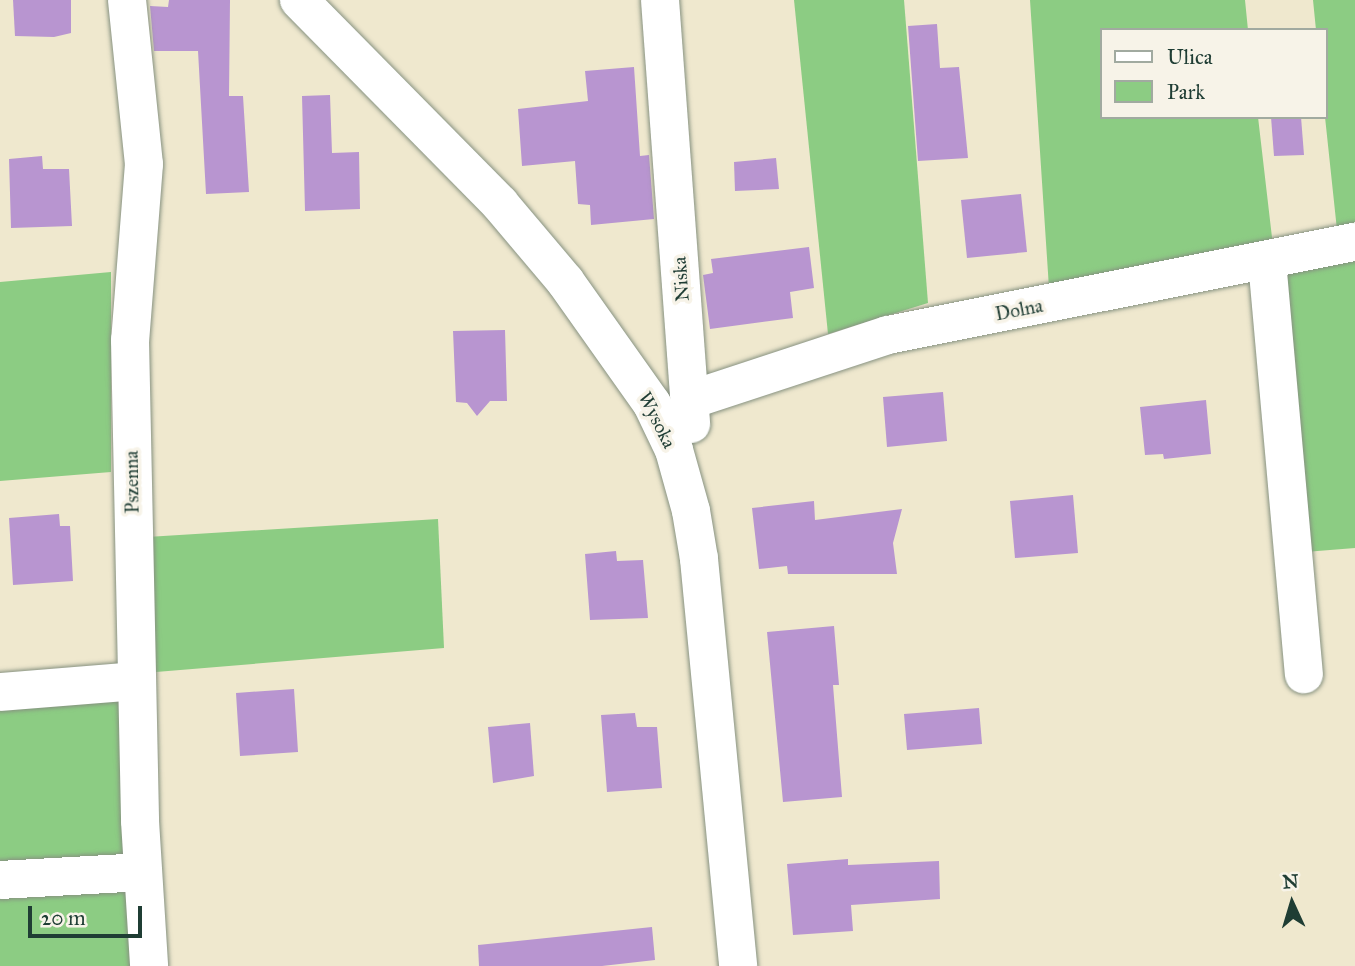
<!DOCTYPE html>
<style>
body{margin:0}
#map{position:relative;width:1355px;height:966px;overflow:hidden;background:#efe8ce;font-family:"IM FELL Great Primer",serif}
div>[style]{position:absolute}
.green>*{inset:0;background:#8ccc83}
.building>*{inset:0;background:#b895d0}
.roads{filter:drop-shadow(0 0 2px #879281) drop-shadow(0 0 2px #879281)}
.minor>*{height:38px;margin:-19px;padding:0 19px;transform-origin:19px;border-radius:19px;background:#fff}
span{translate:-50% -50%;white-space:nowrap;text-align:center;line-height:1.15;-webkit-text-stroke:7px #f7f3e8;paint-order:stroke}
.street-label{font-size:19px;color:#1f3d34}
.legend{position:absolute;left:1100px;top:28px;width:228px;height:91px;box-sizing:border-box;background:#f7f3e8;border:2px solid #a1aaa0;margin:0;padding:9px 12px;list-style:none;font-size:21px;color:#1f3d34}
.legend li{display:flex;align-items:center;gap:14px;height:35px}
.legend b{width:35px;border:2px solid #a1aaa0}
.north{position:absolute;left:1257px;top:868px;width:70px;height:70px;-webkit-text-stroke:5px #f7f3e8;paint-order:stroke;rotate:356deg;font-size:19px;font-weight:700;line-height:28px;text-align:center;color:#1f3d34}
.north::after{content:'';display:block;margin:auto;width:24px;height:32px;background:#1f3d34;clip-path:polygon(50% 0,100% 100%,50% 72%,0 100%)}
.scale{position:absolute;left:28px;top:906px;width:114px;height:32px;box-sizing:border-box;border:4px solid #1f3d34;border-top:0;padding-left:9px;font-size:21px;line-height:24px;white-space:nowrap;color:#1f3d34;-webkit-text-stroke:5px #f7f3e8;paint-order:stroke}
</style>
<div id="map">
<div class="green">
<div style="clip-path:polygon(794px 0,904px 0,928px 303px,828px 334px)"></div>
<div style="clip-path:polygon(1030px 0,1245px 0,1248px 30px,1101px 30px,1101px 117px,1258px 117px,1273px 246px,1049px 288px)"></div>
<div style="clip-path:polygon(1313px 0,1355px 0,1355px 230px,1337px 230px,1325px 117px,1325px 30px,1316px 30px)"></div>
<div style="clip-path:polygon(1355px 261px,1355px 548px,1305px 552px,1281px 269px)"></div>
<div style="clip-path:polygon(111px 272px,111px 472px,0 481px,0 282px)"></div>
<div style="clip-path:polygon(438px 519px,444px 648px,156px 672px,147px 537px)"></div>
<div style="clip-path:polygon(119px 695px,138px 966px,0 966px,0 702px)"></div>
</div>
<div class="building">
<div style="clip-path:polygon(13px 0,71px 0,71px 33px,54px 37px,15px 36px)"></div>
<div style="clip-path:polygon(169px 0,230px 0,229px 96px,243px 96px,249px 192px,206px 194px,198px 51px,154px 51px,150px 6px,168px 7px)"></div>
<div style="clip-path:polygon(937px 24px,940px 68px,959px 67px,968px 158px,918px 161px,908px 26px)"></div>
<div style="clip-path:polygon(634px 67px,640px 156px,649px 155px,654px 219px,591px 225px,590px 205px,578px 204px,575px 161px,522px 166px,518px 109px,588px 101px,585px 71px)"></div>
<div style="clip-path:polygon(330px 95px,332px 153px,359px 152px,360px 209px,305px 211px,302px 96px)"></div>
<div style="clip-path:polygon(1271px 117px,1301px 117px,1304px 155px,1274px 156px)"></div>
<div style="clip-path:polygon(42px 156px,43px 169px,69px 169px,72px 226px,11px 228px,9px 159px)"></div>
<div style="clip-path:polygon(776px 158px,779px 189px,735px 191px,734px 162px)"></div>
<div style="clip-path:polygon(1021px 194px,1027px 252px,967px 258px,961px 200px)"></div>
<div style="clip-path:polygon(809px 247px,814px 288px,790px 292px,793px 318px,710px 329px,703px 275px,713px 273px,711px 259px)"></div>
<div style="clip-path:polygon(505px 330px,507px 401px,490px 401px,477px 416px,467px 403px,456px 402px,453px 331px)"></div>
<div style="clip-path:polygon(943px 392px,947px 441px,887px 447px,883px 397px)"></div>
<div style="clip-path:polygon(1206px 400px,1211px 454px,1164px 459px,1163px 454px,1145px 455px,1140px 407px)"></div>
<div style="clip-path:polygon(1073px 495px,1078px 553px,1015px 558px,1010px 501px)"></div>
<div style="clip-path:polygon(814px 501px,815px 520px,902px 509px,893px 543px,897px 574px,788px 574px,787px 566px,759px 569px,752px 508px)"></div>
<div style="clip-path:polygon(59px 514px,60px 526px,70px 526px,73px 581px,13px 585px,9px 518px)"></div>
<div style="clip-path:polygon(616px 551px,617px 561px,643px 560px,648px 618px,590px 620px,585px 554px)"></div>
<div style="clip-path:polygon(834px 626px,839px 685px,833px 685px,842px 797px,783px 802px,767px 632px)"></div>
<div style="clip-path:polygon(294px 689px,298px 752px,240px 756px,236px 693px)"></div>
<div style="clip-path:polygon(979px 708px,982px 744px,907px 750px,904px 714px)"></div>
<div style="clip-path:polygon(635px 713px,637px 727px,657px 727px,662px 788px,607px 792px,601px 715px)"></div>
<div style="clip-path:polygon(530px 723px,534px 776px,493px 783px,488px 727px)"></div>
<div style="clip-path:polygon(848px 859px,848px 865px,939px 861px,940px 899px,851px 905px,853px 931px,793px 935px,787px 864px)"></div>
<div style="clip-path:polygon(652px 927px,655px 960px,602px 966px,479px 966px,478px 945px)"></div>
</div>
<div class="roads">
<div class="minor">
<div style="left:127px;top:0;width:165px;rotate:84.1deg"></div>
<div style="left:144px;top:164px;width:177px;rotate:94.5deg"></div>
<div style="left:130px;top:340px;width:481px;rotate:88.8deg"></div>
<div style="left:140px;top:821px;width:145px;rotate:86.4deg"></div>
<div style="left:299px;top:0;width:286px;rotate:45.4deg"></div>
<div style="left:500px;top:204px;width:101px;rotate:49.8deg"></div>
<div style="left:565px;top:281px;width:151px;rotate:54.7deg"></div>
<div style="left:652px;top:404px;width:51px;rotate:64.4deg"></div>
<div style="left:674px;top:450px;width:63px;rotate:74.4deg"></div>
<div style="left:691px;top:511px;width:49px;rotate:80.5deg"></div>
<div style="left:699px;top:559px;width:409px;rotate:84.5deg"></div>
<div style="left:660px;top:0;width:425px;rotate:85.8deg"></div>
<div style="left:1267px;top:261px;width:415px;rotate:84.9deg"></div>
<div style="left:690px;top:400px;width:208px;rotate:-18.2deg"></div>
<div style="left:888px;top:335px;width:476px;rotate:-11.3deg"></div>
<div style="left:0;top:692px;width:137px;rotate:-4.6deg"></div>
<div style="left:0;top:880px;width:143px;rotate:-3.2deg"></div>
</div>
</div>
<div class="street-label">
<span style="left:681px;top:279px;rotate:-94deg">Niska</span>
<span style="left:1019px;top:310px;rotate:-11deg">Dolna</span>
<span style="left:657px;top:420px;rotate:63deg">Wysoka</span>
<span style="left:132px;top:482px;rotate:-91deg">Pszenna</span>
</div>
<ul class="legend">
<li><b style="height:9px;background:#fff"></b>Ulica</li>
<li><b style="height:19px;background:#8ccc83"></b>Park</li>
</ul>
<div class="north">N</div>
<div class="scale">20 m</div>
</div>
